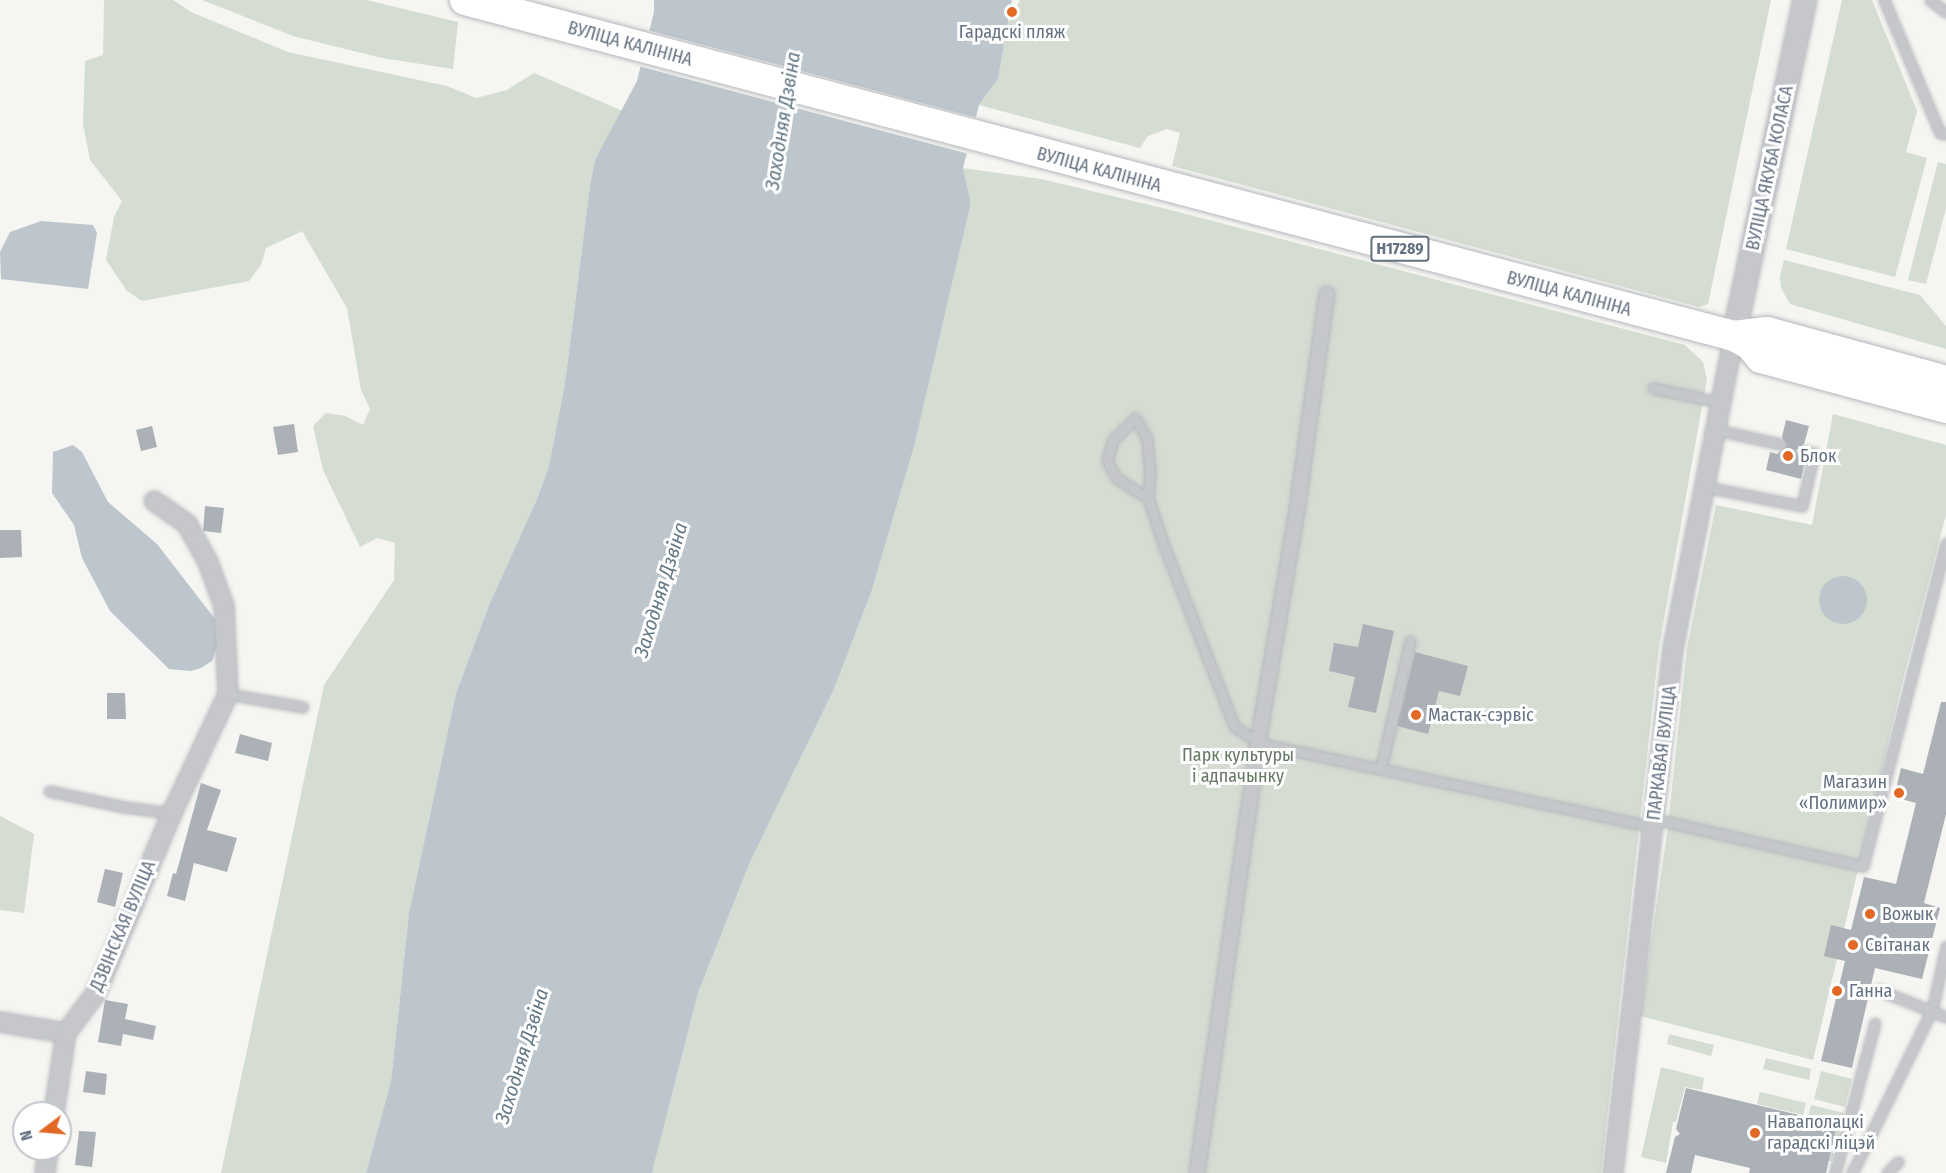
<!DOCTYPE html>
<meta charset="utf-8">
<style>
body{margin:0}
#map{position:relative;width:1946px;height:1173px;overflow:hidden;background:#f5f5f1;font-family:"Fira Sans Condensed",sans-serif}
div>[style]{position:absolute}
.green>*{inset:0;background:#d5dcd2}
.water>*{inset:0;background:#bec6cd}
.round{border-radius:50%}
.pier>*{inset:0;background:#f5f5f1}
.building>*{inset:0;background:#abb1b7}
.roads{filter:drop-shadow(0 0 2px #b5b8bd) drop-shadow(0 0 2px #b5b8bd)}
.service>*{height:9px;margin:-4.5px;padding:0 4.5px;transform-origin:4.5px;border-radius:4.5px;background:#c5c7cb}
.pedestrian>*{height:14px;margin:-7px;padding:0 7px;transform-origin:7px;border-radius:7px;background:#c5c7cb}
.minor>*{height:18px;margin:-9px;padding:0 9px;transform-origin:9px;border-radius:9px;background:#c5c7cb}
.tertiary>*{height:22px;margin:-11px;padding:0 11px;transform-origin:11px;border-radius:11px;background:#c5c7cb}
.primary>*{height:30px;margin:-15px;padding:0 15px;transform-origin:15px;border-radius:15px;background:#fff}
.dots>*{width:16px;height:16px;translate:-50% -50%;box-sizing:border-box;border:3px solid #fff;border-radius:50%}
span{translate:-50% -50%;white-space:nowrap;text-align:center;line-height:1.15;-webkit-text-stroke:6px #fff;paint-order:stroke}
.shield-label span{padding:2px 4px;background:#fff;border:2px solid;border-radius:4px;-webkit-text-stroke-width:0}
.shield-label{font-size:16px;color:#647182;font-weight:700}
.poi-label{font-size:18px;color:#647182}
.left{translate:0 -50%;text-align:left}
.right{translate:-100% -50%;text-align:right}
.street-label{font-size:18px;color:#647182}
.park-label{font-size:18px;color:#657963}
.water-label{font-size:20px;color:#647986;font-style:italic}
.north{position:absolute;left:12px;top:1101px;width:60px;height:60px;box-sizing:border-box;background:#fff;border:2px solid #c1c6cd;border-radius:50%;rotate:254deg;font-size:16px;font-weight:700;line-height:24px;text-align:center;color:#647182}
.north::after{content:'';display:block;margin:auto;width:21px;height:27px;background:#e16825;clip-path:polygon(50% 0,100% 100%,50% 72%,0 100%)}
</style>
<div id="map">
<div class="green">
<div style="clip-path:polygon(104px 0,173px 0,193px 13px,288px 52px,447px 86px,476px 98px,507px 90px,534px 73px,623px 111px,595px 160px,590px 185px,565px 383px,549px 466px,537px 499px,489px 605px,456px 693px,409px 913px,391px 1081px,366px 1173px,221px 1173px,324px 685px,394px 580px,395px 543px,377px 538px,360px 547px,323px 470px,313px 426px,326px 413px,345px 416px,363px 425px,370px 409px,361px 390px,347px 308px,302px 231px,266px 248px,261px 265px,249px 281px,142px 301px,127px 291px,106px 260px,114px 217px,122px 201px,90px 160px,83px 124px,85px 61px,103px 55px)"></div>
<div style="clip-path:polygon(202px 0,366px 0,458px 22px,453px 69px,382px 58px,293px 36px)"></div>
<div style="clip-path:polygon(1020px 0,1771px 0,1708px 304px,1699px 307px,1172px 166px,1180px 133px,1167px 129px,1148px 136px,1140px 148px,979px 105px,998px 79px,1008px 23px)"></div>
<div style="clip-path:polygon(1842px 0,1872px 0,1917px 111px,1906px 152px,1927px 158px,1895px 277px,1786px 249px)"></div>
<div style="clip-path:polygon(1938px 162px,1946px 164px,1946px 208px,1926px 284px,1908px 280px)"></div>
<div style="clip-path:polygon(963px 168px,1041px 179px,1163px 208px,1685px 345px,1703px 362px,1707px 379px,1659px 647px,1601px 1173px,652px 1173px,698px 993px,750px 862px,834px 689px,871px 593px,914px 447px,971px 203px)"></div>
<div style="clip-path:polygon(1784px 260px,1920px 295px,1946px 326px,1946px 349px,1790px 304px,1781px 288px,1780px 277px)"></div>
<div style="clip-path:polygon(1833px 414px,1946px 445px,1946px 515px,1904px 675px,1813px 1060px,1640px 1016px,1667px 834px,1687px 648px,1716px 505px,1812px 525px)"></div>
<div style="clip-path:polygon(0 816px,34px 834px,24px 913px,0 910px)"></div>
<div style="clip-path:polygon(1669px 1034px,1714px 1045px,1711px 1056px,1667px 1044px)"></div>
<div style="clip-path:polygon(1766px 1058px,1811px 1069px,1809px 1080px,1763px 1069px)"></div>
<div style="clip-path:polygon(1661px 1067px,1704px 1078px,1702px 1090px,1685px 1087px,1676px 1122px,1673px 1122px,1666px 1163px,1641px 1157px)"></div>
<div style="clip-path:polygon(1821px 1071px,1852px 1079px,1845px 1107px,1814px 1099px)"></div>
<div style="clip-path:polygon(1760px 1092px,1806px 1103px,1803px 1115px,1757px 1104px)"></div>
<div style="clip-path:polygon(1811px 1105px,1844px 1113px,1832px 1161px,1828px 1161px,1837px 1124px,1808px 1117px)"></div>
</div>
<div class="water">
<div style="clip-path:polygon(654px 0,1012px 0,998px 79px,979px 105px,963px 168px,971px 203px,914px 447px,871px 593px,834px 689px,750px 862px,698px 993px,652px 1173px,366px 1173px,391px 1081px,409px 913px,456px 693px,489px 605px,537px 499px,549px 466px,565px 383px,590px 185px,595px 160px,637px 81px,654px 12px)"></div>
<div style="clip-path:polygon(41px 221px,93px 225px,97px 233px,88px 289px,1px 279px,0 252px,10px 232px)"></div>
<div style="clip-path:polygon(73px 445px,82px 452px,108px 502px,157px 544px,215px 619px,217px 647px,212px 661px,201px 668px,191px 671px,169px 669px,110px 611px,82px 558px,74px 525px,52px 493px,53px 452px)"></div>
<div class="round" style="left:1819px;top:576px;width:48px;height:48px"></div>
</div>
<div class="pier">
<div style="clip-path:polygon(647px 30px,978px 118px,969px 154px,638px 66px)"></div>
</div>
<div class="building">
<div style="clip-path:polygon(1786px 420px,1809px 426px,1804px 444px,1796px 450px,1800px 460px,1805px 461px,1801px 479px,1766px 470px,1770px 452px,1777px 454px,1786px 446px,1782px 437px)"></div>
<div style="clip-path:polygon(294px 424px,298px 452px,278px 455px,273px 427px)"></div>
<div style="clip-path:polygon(152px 426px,157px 447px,141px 451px,136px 430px)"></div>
<div style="clip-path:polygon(205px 506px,224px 508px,221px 533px,203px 531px)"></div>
<div style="clip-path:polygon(0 530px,21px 530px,22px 557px,0 558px)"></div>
<div style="clip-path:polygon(1363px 624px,1394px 631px,1376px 713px,1348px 707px,1355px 677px,1329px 671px,1334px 643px,1358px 647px)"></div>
<div style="clip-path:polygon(1415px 652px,1468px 666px,1460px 696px,1439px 691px,1428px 734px,1397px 726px)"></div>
<div style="clip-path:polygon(107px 693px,125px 693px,126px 719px,107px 719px)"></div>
<div style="clip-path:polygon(1941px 702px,1946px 702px,1946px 814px,1924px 903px,1940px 908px,1922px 979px,1875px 968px,1852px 1068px,1821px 1061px,1845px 961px,1824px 956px,1831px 925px,1851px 930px,1864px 877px,1896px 884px,1916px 803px,1894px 797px,1901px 768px,1923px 774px)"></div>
<div style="clip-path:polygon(240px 734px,272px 743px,268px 761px,235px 753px)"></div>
<div style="clip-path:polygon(201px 783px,221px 790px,207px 830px,237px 838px,227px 872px,194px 863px,185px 901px,167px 896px,173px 873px,176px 874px)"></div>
<div style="clip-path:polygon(105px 869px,123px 873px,115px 907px,97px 902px)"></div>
<div style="clip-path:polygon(105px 1000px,128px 1004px,125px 1019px,156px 1026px,153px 1040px,123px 1034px,121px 1046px,98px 1042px)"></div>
<div style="clip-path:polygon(86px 1071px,107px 1074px,105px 1095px,83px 1092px)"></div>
<div style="clip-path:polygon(1686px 1088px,1837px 1124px,1826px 1173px,1749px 1173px,1750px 1168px,1695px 1155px,1691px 1173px,1666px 1173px,1675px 1137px,1680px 1134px,1676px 1129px)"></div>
<div style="clip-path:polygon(79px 1131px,96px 1132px,92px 1167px,75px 1165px)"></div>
</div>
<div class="roads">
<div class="service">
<div style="left:1884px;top:0;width:144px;rotate:67.2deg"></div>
<div style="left:1940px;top:133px;width:6px;rotate:9deg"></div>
<div style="left:1930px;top:0;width:20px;rotate:37deg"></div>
<div style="left:1653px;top:388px;width:72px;rotate:12.1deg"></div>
<div style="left:1717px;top:430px;width:65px;rotate:12.5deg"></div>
<div style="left:1706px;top:487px;width:98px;rotate:11.2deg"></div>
<div style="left:1802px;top:506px;width:54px;rotate:-77.2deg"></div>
<div style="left:1814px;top:453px;width:11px;rotate:-170deg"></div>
<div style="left:1148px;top:498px;width:38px;rotate:-148deg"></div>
<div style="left:1116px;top:478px;width:20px;rotate:-117deg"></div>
<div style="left:1107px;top:460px;width:21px;rotate:-73deg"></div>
<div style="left:1113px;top:440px;width:31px;rotate:-45deg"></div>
<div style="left:1135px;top:418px;width:24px;rotate:60deg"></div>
<div style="left:1147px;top:439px;width:33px;rotate:85deg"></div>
<div style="left:1150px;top:472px;width:26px;rotate:94deg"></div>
<div style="left:1148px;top:498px;width:51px;rotate:71.6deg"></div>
<div style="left:1164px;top:546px;width:193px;rotate:68.7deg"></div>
<div style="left:1234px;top:726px;width:29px;rotate:35deg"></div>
<div style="left:1258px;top:743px;width:404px;rotate:12deg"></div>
<div style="left:228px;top:694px;width:76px;rotate:9.8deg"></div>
<div style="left:1381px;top:768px;width:130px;rotate:-77.1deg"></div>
<div style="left:49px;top:791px;width:77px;rotate:12deg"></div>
<div style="left:124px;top:807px;width:48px;rotate:7.1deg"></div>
<div style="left:1654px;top:819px;width:214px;rotate:12.7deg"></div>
<div style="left:1863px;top:866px;width:333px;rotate:-75.6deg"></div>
<div style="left:1879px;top:990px;width:72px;rotate:21.9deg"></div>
<div style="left:1835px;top:1173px;width:155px;rotate:-75.1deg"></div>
<div style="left:1852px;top:1173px;width:182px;rotate:-63.9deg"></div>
<div style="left:1932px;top:1010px;width:65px;rotate:-77.5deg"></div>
<div style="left:1887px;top:1173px;width:16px;rotate:-45deg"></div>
</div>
<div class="pedestrian">
<div style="left:1197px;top:1173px;width:434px;rotate:-81.9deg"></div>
<div style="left:1258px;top:743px;width:236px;rotate:-80.5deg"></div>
<div style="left:1297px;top:510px;width:218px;rotate:-82.1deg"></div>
</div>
<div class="minor">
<div style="left:0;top:1022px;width:67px;rotate:9.5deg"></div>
<div style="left:54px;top:1113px;width:81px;rotate:-81.5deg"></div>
<div style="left:66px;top:1033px;width:50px;rotate:-53.1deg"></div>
<div style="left:96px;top:993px;width:195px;rotate:-67.1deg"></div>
<div style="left:172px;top:813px;width:132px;rotate:-64.8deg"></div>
<div style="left:228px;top:694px;width:88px;rotate:-92.6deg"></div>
<div style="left:224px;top:606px;width:47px;rotate:-110deg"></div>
<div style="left:208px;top:562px;width:43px;rotate:-118.9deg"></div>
<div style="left:187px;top:524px;width:40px;rotate:-145.1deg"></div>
<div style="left:45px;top:1173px;width:24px;rotate:-83deg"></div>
<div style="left:1613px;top:1173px;width:527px;rotate:-83.47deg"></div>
<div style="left:1673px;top:649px;width:319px;rotate:-79deg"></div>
</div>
<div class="tertiary">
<div style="left:1734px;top:336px;width:343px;rotate:-78.1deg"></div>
</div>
<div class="primary">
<div style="left:465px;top:0;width:1313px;rotate:14.83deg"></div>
<div style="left:1734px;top:336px;width:18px;rotate:29deg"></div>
<div style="left:1750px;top:345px;width:17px;rotate:50deg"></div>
<div style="left:1761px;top:358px;width:192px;rotate:15.1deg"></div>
<div style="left:1734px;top:336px;width:33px;rotate:-7deg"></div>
<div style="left:1767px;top:332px;width:186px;rotate:15.3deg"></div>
</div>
</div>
<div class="dots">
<div style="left:1012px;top:12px;background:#e16825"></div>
<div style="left:1788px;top:456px;background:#e16825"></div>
<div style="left:1416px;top:715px;background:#e16825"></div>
<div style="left:1899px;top:793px;background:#e16825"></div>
<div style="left:1870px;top:914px;background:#e16825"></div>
<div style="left:1853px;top:945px;background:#e16825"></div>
<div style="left:1837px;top:991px;background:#e16825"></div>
<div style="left:1755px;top:1133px;background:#e16825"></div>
</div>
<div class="shield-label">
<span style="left:1400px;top:249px">Н17289</span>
</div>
<div class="poi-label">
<span style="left:1012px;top:32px">Гарадскі пляж</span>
<span class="left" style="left:1800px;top:456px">Блок</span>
<span class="left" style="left:1428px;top:715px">Мастак-сэрвіс</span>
<span class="right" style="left:1887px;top:793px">Магазин<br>«Полимир»</span>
<span class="left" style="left:1882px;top:914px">Вожык</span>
<span class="left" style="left:1865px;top:945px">Світанак</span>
<span class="left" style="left:1849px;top:991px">Ганна</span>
<span class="left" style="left:1767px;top:1133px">Наваполацкі<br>гарадскі ліцэй</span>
</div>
<div class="street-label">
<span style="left:630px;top:44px;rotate:15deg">ВУЛІЦА КАЛІНІНА</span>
<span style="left:1770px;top:168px;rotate:-78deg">ВУЛІЦА ЯКУБА КОЛАСА</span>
<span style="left:1099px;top:170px;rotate:15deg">ВУЛІЦА КАЛІНІНА</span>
<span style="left:1569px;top:294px;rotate:15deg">ВУЛІЦА КАЛІНІНА</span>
<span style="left:1662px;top:753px;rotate:-83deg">ПАРКАВАЯ ВУЛІЦА</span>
<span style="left:123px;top:926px;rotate:-67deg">ДЗВІНСКАЯ ВУЛІЦА</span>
</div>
<div class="park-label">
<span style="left:1238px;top:766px">Парк культуры<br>і адпачынку</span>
</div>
<div class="water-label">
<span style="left:783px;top:121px;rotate:-81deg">Заходняя Дзвіна</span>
<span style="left:661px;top:590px;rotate:-73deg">Заходняя Дзвіна</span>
<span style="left:522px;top:1056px;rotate:-73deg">Заходняя Дзвіна</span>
</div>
<div class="north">N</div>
</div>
